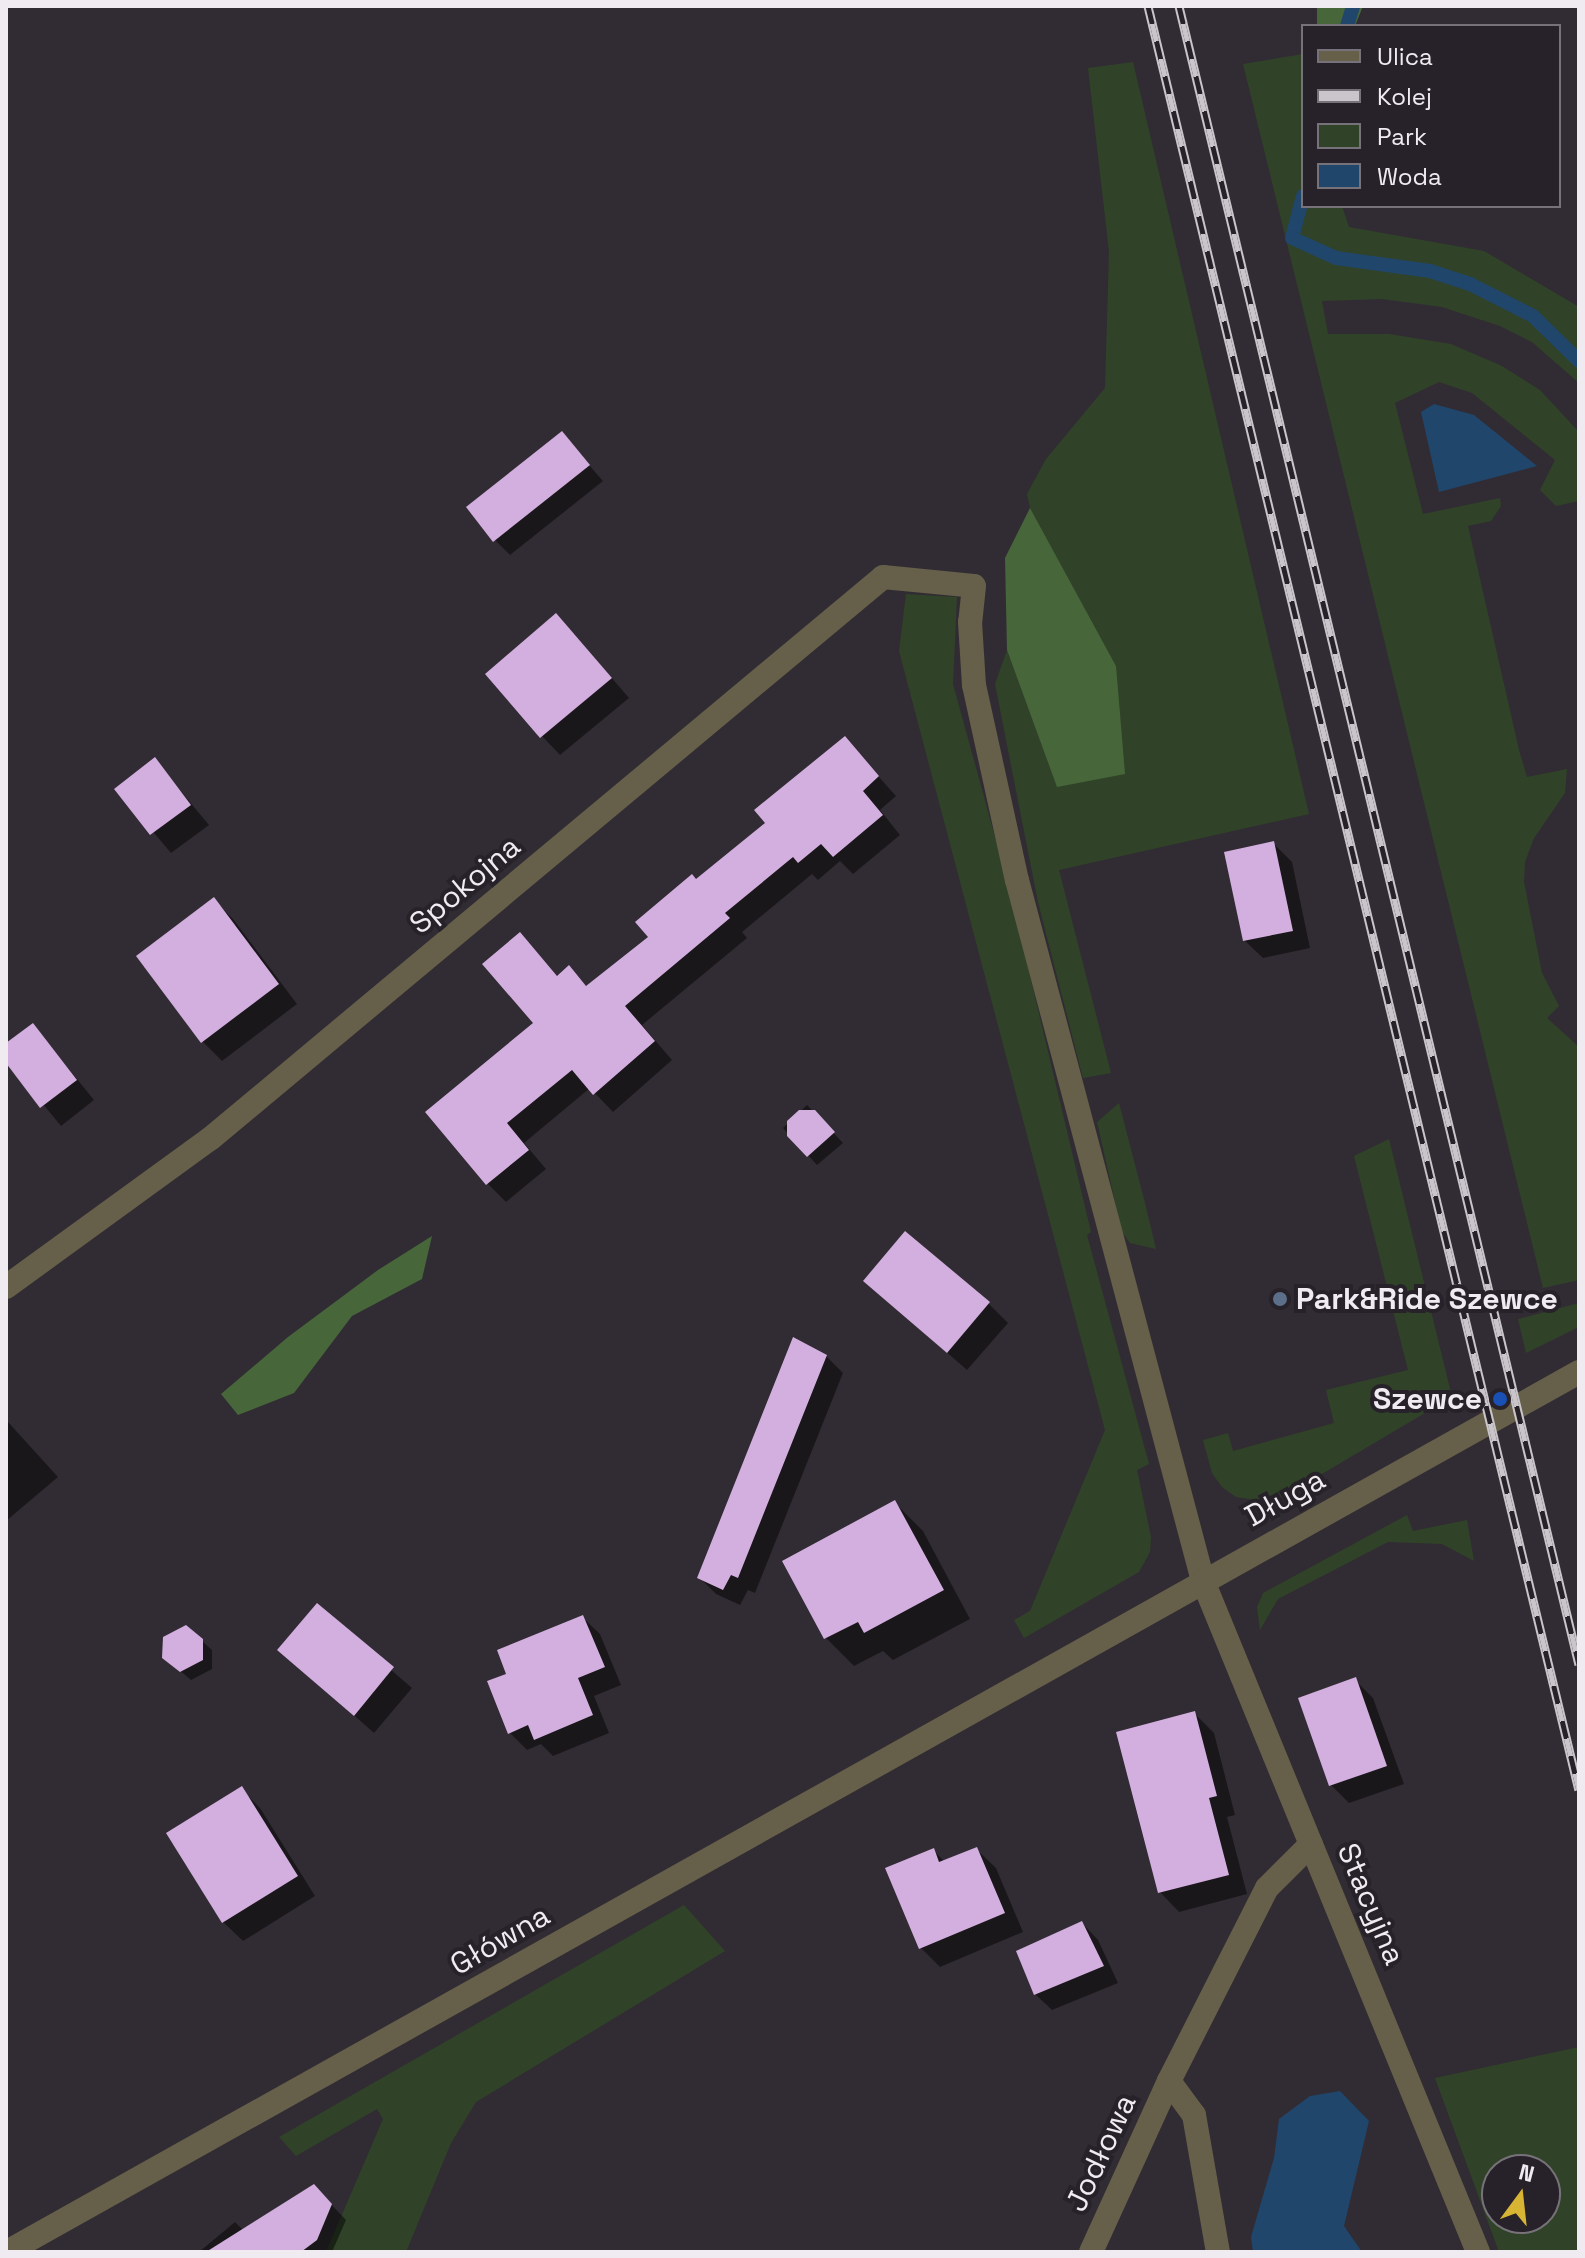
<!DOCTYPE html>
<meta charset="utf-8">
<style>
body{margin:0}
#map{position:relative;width:1585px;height:2258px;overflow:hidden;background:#312c33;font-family:"Space Grotesk",sans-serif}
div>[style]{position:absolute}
.green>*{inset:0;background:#304328}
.forest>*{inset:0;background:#47673b}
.water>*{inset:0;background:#20466b}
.shadow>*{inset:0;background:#0007}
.stream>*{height:14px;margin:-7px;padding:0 7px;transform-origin:7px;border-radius:7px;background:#20466b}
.building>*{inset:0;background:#d3afdf}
.minor>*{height:24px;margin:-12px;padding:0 12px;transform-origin:12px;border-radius:12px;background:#665f49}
.rail>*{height:9px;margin-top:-4.5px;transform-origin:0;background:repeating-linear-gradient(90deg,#272229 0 18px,#c9c5cb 0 36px);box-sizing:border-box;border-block:2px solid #c9c5cb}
.dots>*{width:22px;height:22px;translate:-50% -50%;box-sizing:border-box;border:4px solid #272229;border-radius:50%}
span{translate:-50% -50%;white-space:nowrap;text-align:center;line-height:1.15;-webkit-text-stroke:8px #272229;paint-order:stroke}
.street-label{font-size:30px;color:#efebf0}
.poi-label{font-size:30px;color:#efebf0;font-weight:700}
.left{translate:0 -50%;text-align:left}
.right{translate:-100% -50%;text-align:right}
.frame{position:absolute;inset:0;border:8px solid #efebf0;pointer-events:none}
.legend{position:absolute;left:1301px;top:24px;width:260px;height:184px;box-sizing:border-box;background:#272229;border:2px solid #777279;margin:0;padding:10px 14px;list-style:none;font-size:24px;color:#efebf0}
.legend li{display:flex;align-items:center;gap:16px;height:40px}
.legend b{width:40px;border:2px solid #777279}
.north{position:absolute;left:1481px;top:2154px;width:80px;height:80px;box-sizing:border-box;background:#272229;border:2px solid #777279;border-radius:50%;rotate:15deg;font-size:22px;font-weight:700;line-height:32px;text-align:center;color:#efebf0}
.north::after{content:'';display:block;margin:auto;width:28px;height:36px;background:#d8b434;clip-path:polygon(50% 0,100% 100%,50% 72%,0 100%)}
</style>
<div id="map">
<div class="green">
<div style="clip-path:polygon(1303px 54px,1303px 206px,1342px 206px,1349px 227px,1484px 251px,1579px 307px,1579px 383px,1532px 342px,1500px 326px,1442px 307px,1382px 299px,1322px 301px,1328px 334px,1389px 334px,1451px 344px,1502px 366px,1540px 390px,1579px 432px,1579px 501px,1556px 506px,1540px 490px,1555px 460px,1472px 393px,1439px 382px,1395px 403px,1423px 514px,1500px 498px,1501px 506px,1491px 521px,1468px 526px,1519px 750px,1527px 777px,1567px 769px,1565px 793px,1534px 838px,1525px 862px,1524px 882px,1542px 973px,1559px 1006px,1547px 1018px,1579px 1047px,1579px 1280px,1543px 1288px,1243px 64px)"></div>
<div style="clip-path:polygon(1133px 62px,1309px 814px,1059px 870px,1111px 1073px,1083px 1078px,1038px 902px,995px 684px,1007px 650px,1057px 786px,1116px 666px,1030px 508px,1027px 494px,1046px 459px,1105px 388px,1109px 252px,1088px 68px)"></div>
<div style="clip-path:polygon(906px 594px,957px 597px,953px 684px,1009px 888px,1091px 1232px,1087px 1235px,1149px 1464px,1137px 1470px,1151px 1537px,1150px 1552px,1139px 1572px,1024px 1638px,1014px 1620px,1030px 1611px,1105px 1430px,899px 651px)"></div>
<div style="clip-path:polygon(1119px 1103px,1146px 1207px,1156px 1249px,1130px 1243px,1122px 1232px,1097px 1122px)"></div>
<div style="clip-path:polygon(1389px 1139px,1452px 1397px,1283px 1497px,1268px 1502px,1236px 1497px,1222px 1487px,1212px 1473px,1203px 1440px,1228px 1433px,1233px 1451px,1334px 1423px,1326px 1390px,1408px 1370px,1354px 1156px)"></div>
<div style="clip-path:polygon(1579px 1303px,1579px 1327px,1526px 1353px,1518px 1319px)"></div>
<div style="clip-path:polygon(1407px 1515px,1413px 1531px,1467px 1520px,1474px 1561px,1442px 1544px,1388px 1542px,1278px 1599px,1260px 1630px,1257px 1607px,1263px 1593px)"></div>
<div style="clip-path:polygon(684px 1905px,725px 1951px,476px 2102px,451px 2143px,406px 2252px,326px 2252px,383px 2119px,377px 2109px,296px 2156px,279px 2137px)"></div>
<div style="clip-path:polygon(evenodd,1579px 2047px,1579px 2252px,1499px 2252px,1435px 2078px,1579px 2047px,1497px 2170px,1545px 2170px,1545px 2218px,1497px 2218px,1497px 2170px)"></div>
</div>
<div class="forest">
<div style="clip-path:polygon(1317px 6px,1363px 6px,1355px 26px,1317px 26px)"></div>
<div style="clip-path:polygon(1030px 508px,1116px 666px,1125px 774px,1057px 787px,1007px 650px,1005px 558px)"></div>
<div style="clip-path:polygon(432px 1236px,422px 1279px,352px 1316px,294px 1393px,238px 1415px,221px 1394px,288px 1337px,378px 1270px)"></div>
</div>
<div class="water">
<div style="clip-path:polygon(1434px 404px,1474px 415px,1537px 466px,1439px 492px,1421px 412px)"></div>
<div style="clip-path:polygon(1340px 2091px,1369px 2121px,1344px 2226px,1362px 2252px,1253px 2252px,1251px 2237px,1274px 2158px,1279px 2119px,1310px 2096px)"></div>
</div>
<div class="shadow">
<div style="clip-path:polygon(562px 434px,603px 481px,510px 555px,495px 540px)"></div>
<div style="clip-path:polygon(574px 634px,629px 698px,560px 755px,542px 736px)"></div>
<div style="clip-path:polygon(844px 738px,896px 796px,880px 810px,900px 835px,853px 874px,840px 861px,818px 880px,812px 874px,742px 932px,747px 938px,642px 1025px,672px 1060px,613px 1112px,590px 1088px,524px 1143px,546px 1169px,506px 1202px,488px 1184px,536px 1023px,520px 935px,558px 977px,568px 968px,588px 988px,651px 937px,696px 881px,768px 824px)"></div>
<div style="clip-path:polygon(155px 760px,209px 825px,171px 853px,117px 789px)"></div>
<div style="clip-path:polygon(1273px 843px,1292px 862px,1310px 948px,1263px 958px,1244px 940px)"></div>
<div style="clip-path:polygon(214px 900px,233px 919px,297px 1004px,222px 1061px,203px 1042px)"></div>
<div style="clip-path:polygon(33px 1025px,94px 1100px,61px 1126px,6px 1059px,6px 1046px)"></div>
<div style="clip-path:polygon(807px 1105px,843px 1143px,817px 1165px,783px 1128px)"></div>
<div style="clip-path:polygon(865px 1281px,988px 1303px,1008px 1323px,967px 1370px)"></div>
<div style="clip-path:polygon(826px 1356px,843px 1373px,755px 1593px,748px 1590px,740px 1605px,716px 1594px,699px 1577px)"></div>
<div style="clip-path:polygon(8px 1422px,58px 1477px,6px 1521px,6px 1423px)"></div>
<div style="clip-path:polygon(895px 1503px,923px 1531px,970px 1619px,893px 1660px,883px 1651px,854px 1666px,826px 1638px,785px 1562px)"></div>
<div style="clip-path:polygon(317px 1606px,412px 1688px,374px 1733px,280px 1650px)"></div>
<div style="clip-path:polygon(582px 1617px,600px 1634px,621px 1685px,594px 1696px,609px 1733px,553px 1756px,541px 1744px,527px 1750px,510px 1733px,509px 1675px)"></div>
<div style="clip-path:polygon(202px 1641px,212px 1650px,212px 1669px,191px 1680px,164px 1657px)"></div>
<div style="clip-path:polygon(1355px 1680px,1373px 1698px,1404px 1784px,1349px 1803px,1331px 1785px)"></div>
<div style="clip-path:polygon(1195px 1714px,1214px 1733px,1235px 1815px,1227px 1817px,1247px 1894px,1179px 1912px,1160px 1892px)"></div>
<div style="clip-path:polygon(241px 1789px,260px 1808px,315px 1896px,243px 1941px,223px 1922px)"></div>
<div style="clip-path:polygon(976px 1849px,996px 1868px,1023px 1932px,940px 1967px,921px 1948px,933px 1850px,945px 1862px)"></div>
<div style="clip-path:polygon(1082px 1923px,1098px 1940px,1118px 1983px,1052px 2010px,1035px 1994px)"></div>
<div style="clip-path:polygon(328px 2201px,346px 2220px,332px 2252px,199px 2252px,235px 2222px,243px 2230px)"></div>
</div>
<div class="stream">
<div style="left:1347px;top:26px;width:21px;rotate:-73deg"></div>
<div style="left:1303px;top:196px;width:43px;rotate:104.7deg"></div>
<div style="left:1292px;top:238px;width:48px;rotate:24.4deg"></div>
<div style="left:1336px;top:258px;width:95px;rotate:7.9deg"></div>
<div style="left:1430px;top:271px;width:42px;rotate:18deg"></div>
<div style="left:1470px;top:284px;width:71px;rotate:26.9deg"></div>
<div style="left:1533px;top:316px;width:64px;rotate:44.4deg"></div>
</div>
<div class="building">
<div style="clip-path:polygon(562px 431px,590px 465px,493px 542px,466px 507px)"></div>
<div style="clip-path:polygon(556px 613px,612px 678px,540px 738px,485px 674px)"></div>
<div style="clip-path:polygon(845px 736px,879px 776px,863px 791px,883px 815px,833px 857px,821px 844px,798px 863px,793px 857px,725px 913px,730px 918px,625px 1006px,655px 1041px,593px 1095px,572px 1070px,507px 1123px,529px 1150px,486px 1185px,425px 1112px,533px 1023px,482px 964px,520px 932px,557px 976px,569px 965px,586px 986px,648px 937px,635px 922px,692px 874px,696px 879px,765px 823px,754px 810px)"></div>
<div style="clip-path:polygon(155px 757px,191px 805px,150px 835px,114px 789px)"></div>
<div style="clip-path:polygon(1274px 841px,1293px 931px,1243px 941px,1224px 852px)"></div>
<div style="clip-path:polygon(214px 897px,279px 984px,201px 1043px,136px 956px)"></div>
<div style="clip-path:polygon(33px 1023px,77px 1080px,40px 1108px,6px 1063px,6px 1043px)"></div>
<div style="clip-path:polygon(799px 1110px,815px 1110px,835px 1132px,807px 1157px,787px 1136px,787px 1121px)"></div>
<div style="clip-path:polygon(905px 1231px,990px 1302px,947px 1353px,863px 1281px)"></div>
<div style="clip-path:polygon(793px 1337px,827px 1355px,738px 1578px,731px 1575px,723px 1590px,697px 1578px)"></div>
<div style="clip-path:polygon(895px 1500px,944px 1590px,864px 1633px,858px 1622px,824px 1639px,782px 1561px)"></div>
<div style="clip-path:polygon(317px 1603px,394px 1667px,354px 1716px,277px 1650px)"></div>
<div style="clip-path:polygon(583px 1615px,605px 1667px,578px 1678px,593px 1715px,534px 1740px,528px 1725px,508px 1734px,487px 1681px,506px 1674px,497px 1650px)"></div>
<div style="clip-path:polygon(186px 1625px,203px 1639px,203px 1660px,180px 1672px,162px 1658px,163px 1637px)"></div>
<div style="clip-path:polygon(1356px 1677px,1387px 1766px,1329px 1786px,1298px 1698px)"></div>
<div style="clip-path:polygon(1195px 1711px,1217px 1796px,1209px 1798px,1229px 1875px,1158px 1893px,1116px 1732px)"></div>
<div style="clip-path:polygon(242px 1786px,298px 1876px,222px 1923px,166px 1833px)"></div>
<div style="clip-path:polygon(977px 1847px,1005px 1913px,919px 1949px,885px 1868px,934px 1848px,939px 1862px)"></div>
<div style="clip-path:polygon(1082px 1921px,1104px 1966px,1034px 1995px,1016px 1951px)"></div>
<div style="clip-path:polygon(314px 2184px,332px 2204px,317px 2240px,301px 2252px,206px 2252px)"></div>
</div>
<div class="minor">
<div style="left:6px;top:1287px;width:252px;rotate:-36deg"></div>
<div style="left:210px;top:1139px;width:877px;rotate:-39.86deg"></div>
<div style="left:883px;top:577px;width:91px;rotate:5.6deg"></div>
<div style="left:974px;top:586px;width:36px;rotate:96deg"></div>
<div style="left:970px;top:622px;width:63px;rotate:86.4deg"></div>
<div style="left:974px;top:685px;width:200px;rotate:77.6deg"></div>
<div style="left:1017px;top:880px;width:725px;rotate:75.14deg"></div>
<div style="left:1203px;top:1581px;width:725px;rotate:67.71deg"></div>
<div style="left:1169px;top:2081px;width:42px;rotate:53.7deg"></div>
<div style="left:1194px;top:2115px;width:139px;rotate:80.1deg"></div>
<div style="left:7px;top:2252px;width:1802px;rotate:-29.24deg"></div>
<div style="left:1091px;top:2252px;width:188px;rotate:-65.5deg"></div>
<div style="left:1169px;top:2081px;width:216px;rotate:-63.1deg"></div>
<div style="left:1267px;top:1888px;width:62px;rotate:-45deg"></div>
</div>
<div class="rail">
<div style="left:1148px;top:6px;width:1835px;rotate:76.42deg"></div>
<div style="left:1179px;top:6px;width:1706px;rotate:76.44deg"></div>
</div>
<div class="dots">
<div style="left:1280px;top:1299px;background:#5c6f8a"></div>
<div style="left:1500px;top:1399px;background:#1a4fb4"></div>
</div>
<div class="street-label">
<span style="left:465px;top:885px;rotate:-40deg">Spokojna</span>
<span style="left:1285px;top:1498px;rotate:-29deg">Długa</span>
<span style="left:1371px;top:1904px;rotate:67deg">Stacyjna</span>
<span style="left:500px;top:1940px;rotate:-30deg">Główna</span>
<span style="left:1101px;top:2153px;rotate:-65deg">Jodłowa</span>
</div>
<div class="poi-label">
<span class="left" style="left:1296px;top:1299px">Park&amp;Ride Szewce</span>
<span class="right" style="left:1482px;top:1399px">Szewce</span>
</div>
<div class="frame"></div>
<ul class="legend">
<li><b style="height:10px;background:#665f49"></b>Ulica</li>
<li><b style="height:10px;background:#c9c5cb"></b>Kolej</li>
<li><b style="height:22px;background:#304328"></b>Park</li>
<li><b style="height:22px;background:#20466b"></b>Woda</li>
</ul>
<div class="north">N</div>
</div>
